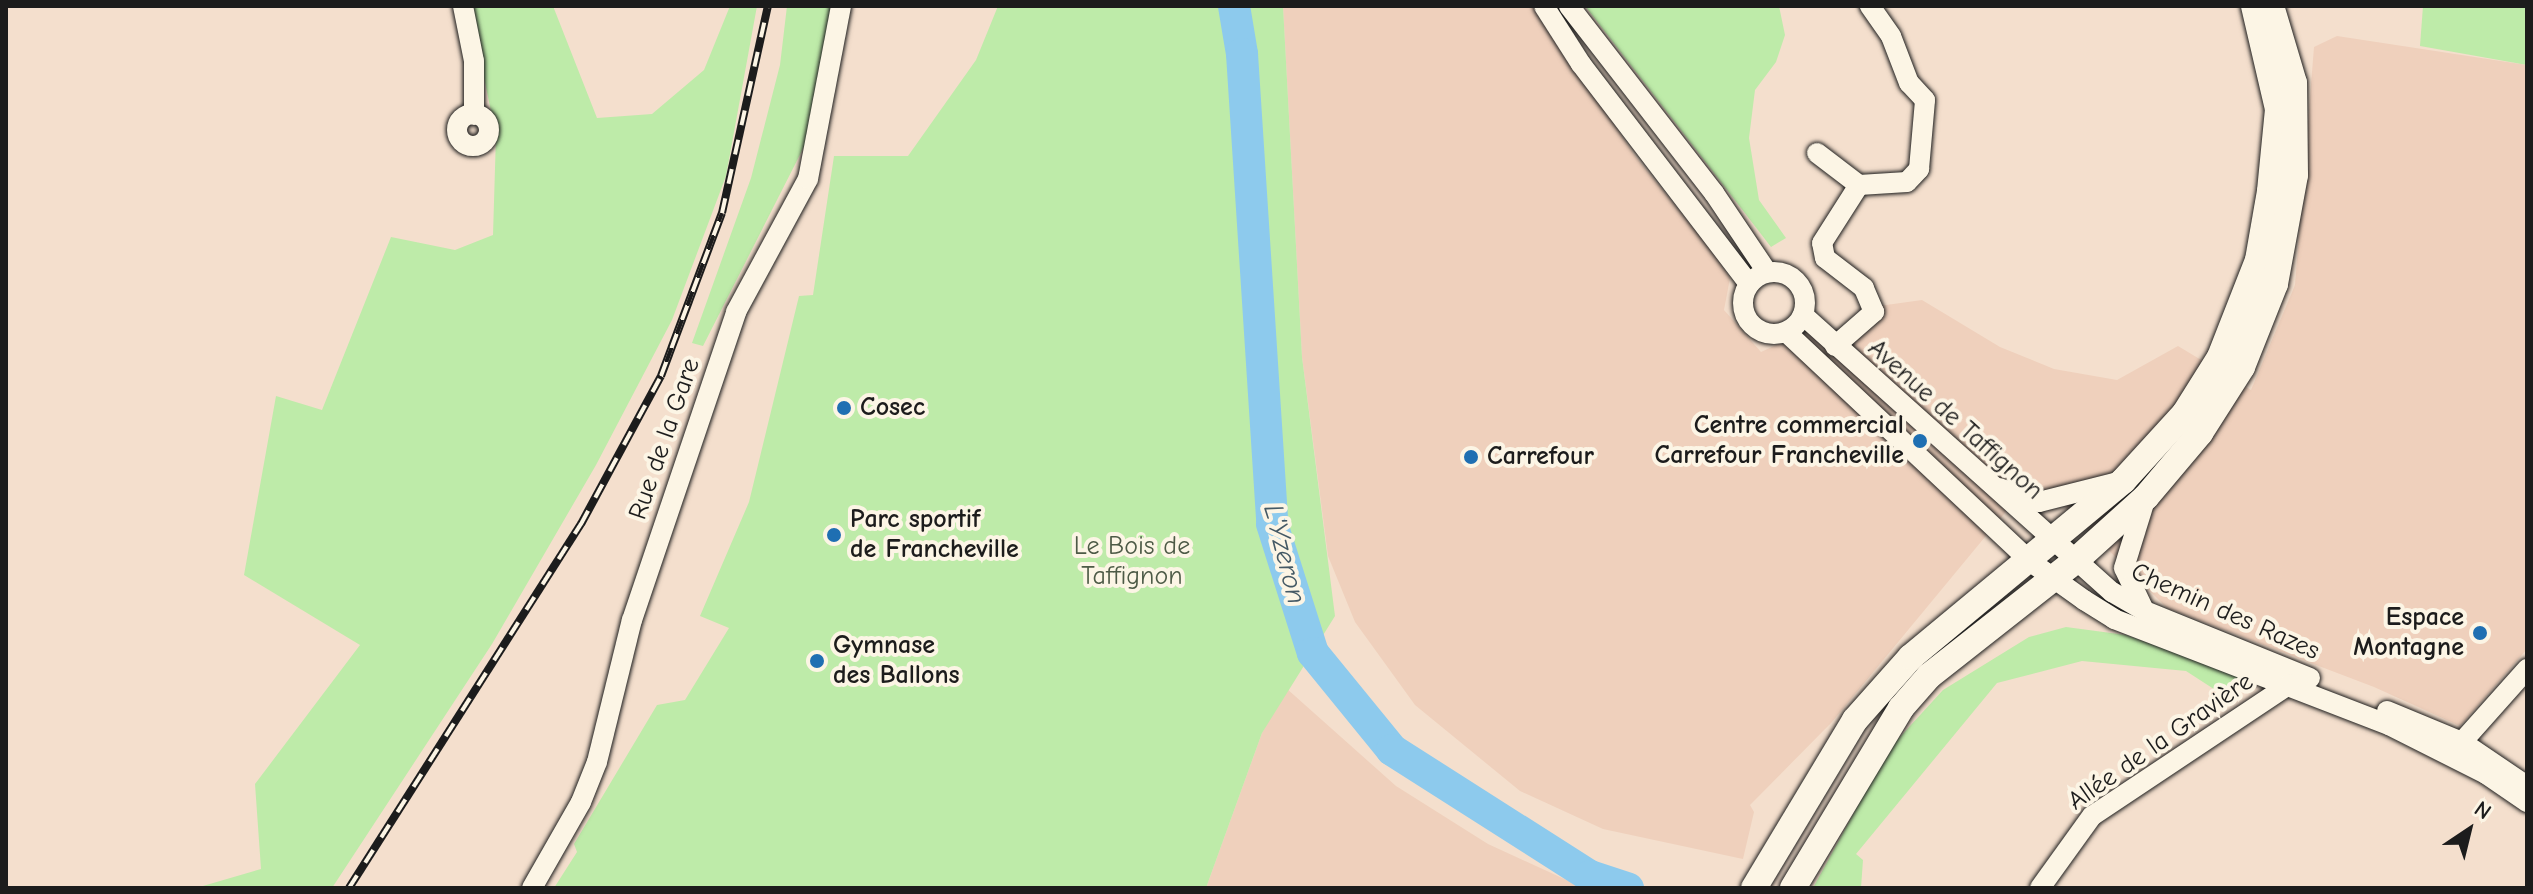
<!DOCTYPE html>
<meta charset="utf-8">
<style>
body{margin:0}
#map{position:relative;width:2533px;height:894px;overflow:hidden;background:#f4dfcd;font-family:"Comic Neue",sans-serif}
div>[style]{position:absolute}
.built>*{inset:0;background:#efd0bc}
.green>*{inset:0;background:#beeba9}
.river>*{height:32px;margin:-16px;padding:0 16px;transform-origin:16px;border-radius:16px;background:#8dcaed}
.roads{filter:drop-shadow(0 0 2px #1c1c1c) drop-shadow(0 0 2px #1c1c1c)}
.minor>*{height:20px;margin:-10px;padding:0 10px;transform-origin:10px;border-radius:10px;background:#fcf5e5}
.minor>.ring{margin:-10px;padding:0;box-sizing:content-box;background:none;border:20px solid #fcf5e5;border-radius:50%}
.major>*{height:26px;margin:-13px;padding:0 13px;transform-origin:13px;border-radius:13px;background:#fcf5e5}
.rail>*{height:8px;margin-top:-4px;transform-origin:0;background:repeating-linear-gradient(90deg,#fcf5e5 0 15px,#1c1c1c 0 30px);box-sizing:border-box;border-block:2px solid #1c1c1c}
.dots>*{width:22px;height:22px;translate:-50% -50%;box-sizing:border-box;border:4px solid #fcf5e5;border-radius:50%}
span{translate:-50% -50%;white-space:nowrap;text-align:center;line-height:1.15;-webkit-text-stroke:8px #fcf5e5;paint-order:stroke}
.poi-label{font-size:26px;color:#1c1c1c;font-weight:700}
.left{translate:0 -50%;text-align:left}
.right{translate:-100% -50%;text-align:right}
.street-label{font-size:26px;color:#1c1c1c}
.park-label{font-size:26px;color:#4d5a46}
.water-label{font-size:28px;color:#445965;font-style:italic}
.frame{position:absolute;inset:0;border:8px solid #1c1c1c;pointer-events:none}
.north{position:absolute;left:2429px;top:790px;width:80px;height:80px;-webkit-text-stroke:6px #fcf5e5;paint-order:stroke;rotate:35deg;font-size:22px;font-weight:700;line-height:32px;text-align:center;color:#1c1c1c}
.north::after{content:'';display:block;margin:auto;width:28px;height:36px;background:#1c1c1c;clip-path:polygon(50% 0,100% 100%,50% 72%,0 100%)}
</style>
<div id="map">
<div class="built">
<div style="clip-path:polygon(1283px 6px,1536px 6px,1635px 156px,1713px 252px,1730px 278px,1724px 310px,1761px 352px,1802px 333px,1814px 312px,1839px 334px,1879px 306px,1922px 300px,2000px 347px,2054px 369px,2117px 380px,2178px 346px,2251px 390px,2295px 285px,2314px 47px,2337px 36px,2527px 65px,2527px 649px,2460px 726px,2374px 687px,2167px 608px,2054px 496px,2023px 491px,1832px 722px,1750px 805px,1754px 812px,1743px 859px,1603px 829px,1520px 791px,1415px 705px,1355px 622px,1328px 556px,1302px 357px)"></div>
<div style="clip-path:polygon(1286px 688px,1396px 786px,1488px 844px,1584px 888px,1206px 888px,1262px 733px)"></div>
</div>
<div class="green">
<div style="clip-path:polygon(469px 6px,553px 6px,597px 118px,652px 114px,704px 70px,730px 6px,757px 6px,726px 176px,672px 320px,596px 465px,492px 644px,332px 888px,196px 888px,261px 869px,255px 784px,360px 645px,244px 575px,276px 396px,322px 410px,391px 237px,455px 250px,493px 235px,496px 135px)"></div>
<div style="clip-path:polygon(787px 6px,832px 6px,812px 131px,703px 346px,692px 343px,751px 178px,780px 65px)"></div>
<div style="clip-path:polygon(998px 6px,1283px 6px,1302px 357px,1335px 616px,1262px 733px,1206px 888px,554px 888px,577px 852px,574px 844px,657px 705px,685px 700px,729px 628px,700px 616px,749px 502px,799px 296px,813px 295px,834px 156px,908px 156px,976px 60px)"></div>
<div style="clip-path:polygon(1585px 6px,1779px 6px,1785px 35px,1776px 62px,1755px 90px,1749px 138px,1759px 200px,1786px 238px,1771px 247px)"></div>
<div style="clip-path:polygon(2423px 6px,2527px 6px,2527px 65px,2420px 46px)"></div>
<div style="clip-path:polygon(2066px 627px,2126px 635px,2251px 679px,2219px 712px,2220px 693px,2186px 671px,2082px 661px,1997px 683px,1856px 854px,1863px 860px,1861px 888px,1813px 888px,1888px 750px,1943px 690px,2029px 637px)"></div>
</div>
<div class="river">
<div style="left:1234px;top:6px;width:49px;rotate:80.5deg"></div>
<div style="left:1242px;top:54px;width:471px;rotate:86.3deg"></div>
<div style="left:1272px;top:524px;width:135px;rotate:72.4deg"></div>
<div style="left:1313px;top:653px;width:125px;rotate:50.8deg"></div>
<div style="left:1392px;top:750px;width:235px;rotate:32.5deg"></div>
<div style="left:1590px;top:876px;width:40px;rotate:18deg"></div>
</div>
<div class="roads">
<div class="minor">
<div style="left:463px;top:6px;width:56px;rotate:78.7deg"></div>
<div style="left:474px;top:61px;width:54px;rotate:90deg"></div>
<div style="left:1544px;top:6px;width:69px;rotate:57.5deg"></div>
<div style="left:1581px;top:64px;width:277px;rotate:52.6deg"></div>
<div style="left:1569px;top:6px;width:237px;rotate:52.2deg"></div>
<div style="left:1714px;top:193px;width:95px;rotate:56.1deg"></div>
<div class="ring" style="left:457px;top:114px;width:12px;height:12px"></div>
<div style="left:1817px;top:153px;width:53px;rotate:37.3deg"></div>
<div class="ring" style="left:1743px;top:272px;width:42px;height:42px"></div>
<div style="left:1803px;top:315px;width:415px;rotate:41.9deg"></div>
<div style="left:2112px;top:592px;width:38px;rotate:30deg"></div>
<div style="left:2145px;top:611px;width:178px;rotate:22.1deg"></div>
<div style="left:1786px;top:332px;width:336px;rotate:43.2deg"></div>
<div style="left:2031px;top:562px;width:65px;rotate:35.6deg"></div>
<div style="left:2084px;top:600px;width:36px;rotate:32deg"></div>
<div style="left:2114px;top:619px;width:295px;rotate:21.1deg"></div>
<div style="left:2389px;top:725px;width:109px;rotate:26.8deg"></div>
<div style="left:2486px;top:774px;width:50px;rotate:34.3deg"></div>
<div style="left:1835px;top:346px;width:52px;rotate:-41.1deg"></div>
<div style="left:1874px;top:312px;width:26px;rotate:-113deg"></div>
<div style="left:1864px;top:288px;width:49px;rotate:-142.4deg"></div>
<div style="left:1825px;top:258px;width:15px;rotate:-101deg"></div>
<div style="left:1822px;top:243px;width:69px;rotate:-57.5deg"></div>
<div style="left:1859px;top:185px;width:48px;rotate:-3.6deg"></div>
<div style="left:1907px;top:182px;width:18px;rotate:-47deg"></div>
<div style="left:1919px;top:169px;width:69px;rotate:-85deg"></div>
<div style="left:1925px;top:100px;width:23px;rotate:-133deg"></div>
<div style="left:1909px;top:83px;width:50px;rotate:-111deg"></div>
<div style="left:1891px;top:36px;width:37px;rotate:-125deg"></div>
<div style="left:1999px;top:488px;width:42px;rotate:19.3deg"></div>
<div style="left:2039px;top:502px;width:86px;rotate:-14.2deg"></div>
<div style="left:2143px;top:608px;width:44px;rotate:-115.4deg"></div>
<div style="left:2124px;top:568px;width:71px;rotate:-72.8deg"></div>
<div style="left:2387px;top:711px;width:81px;rotate:22.5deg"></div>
<div style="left:2462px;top:742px;width:78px;rotate:34.1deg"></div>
<div style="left:2452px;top:740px;width:10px;rotate:11deg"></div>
<div style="left:2462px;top:742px;width:98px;rotate:-48.3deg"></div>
<div style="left:532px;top:888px;width:99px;rotate:-60.3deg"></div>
<div style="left:581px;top:802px;width:43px;rotate:-68.2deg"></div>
<div style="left:597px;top:762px;width:146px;rotate:-76.2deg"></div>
<div style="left:632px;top:620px;width:325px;rotate:-71.3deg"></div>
<div style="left:736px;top:312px;width:151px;rotate:-61.6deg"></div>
<div style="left:808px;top:179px;width:176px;rotate:-79.2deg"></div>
<div style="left:2040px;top:888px;width:89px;rotate:-54.2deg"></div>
<div style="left:2092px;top:816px;width:238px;rotate:-33.7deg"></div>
<div style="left:2290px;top:684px;width:8px;rotate:7deg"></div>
</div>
<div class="major">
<div style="left:1754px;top:888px;width:196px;rotate:-59deg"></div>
<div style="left:1855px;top:720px;width:84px;rotate:-48.4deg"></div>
<div style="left:1911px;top:657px;width:276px;rotate:-39.7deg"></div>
<div style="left:2123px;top:481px;width:92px;rotate:-47.6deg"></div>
<div style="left:2185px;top:413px;width:66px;rotate:-58deg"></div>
<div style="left:2220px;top:357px;width:104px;rotate:-68.6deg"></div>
<div style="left:2258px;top:260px;width:70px;rotate:-80.1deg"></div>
<div style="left:2270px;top:191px;width:82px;rotate:-84.4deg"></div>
<div style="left:2278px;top:109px;width:106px;rotate:-103.1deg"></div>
<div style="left:1793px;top:888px;width:210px;rotate:-59deg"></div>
<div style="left:1901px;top:708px;width:43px;rotate:-48.8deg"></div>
<div style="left:1929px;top:676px;width:184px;rotate:-38.2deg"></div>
<div style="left:2074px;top:562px;width:97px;rotate:-42.1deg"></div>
<div style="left:2146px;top:497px;width:84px;rotate:-49.8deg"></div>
<div style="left:2200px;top:433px;width:78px;rotate:-57.5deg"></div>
<div style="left:2242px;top:367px;width:89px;rotate:-68.3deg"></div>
<div style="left:2275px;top:284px;width:111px;rotate:-79.6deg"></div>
<div style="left:2295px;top:175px;width:92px;rotate:-90.6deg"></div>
<div style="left:2294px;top:83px;width:80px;rotate:-106.6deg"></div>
</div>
</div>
<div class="rail">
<div style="left:349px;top:888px;width:432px;rotate:-57.5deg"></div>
<div style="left:581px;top:524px;width:168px;rotate:-61.6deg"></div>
<div style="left:661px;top:376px;width:174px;rotate:-69.5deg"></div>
<div style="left:722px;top:213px;width:212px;rotate:-77.5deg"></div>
</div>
<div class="dots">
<div style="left:844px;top:408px;background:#1f6fb2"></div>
<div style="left:1920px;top:441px;background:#1f6fb2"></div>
<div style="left:1471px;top:457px;background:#1f6fb2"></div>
<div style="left:834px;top:535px;background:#1f6fb2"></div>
<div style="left:2480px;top:633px;background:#1f6fb2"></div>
<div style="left:817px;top:661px;background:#1f6fb2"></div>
</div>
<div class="poi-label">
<span class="left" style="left:860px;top:408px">Cosec</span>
<span class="right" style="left:1904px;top:441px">Centre commercial<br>Carrefour Francheville</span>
<span class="left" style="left:1487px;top:457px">Carrefour</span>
<span class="left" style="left:850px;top:535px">Parc sportif<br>de Francheville</span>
<span class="right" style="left:2464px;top:633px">Espace<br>Montagne</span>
<span class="left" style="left:833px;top:661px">Gymnase<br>des Ballons</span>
</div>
<div class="street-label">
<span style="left:1955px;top:420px;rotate:42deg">Avenue de Taffignon</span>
<span style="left:665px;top:439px;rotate:-71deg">Rue de la Gare</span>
<span style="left:2225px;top:612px;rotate:24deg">Chemin des Razes</span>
<span style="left:2161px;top:742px;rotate:-35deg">Allée de la Gravière</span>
</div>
<div class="park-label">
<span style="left:1132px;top:562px">Le Bois de<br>Taffignon</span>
</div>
<div class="water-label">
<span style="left:1285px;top:554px;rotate:76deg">L'Yzeron</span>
</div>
<div class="frame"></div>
<div class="north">N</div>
</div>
